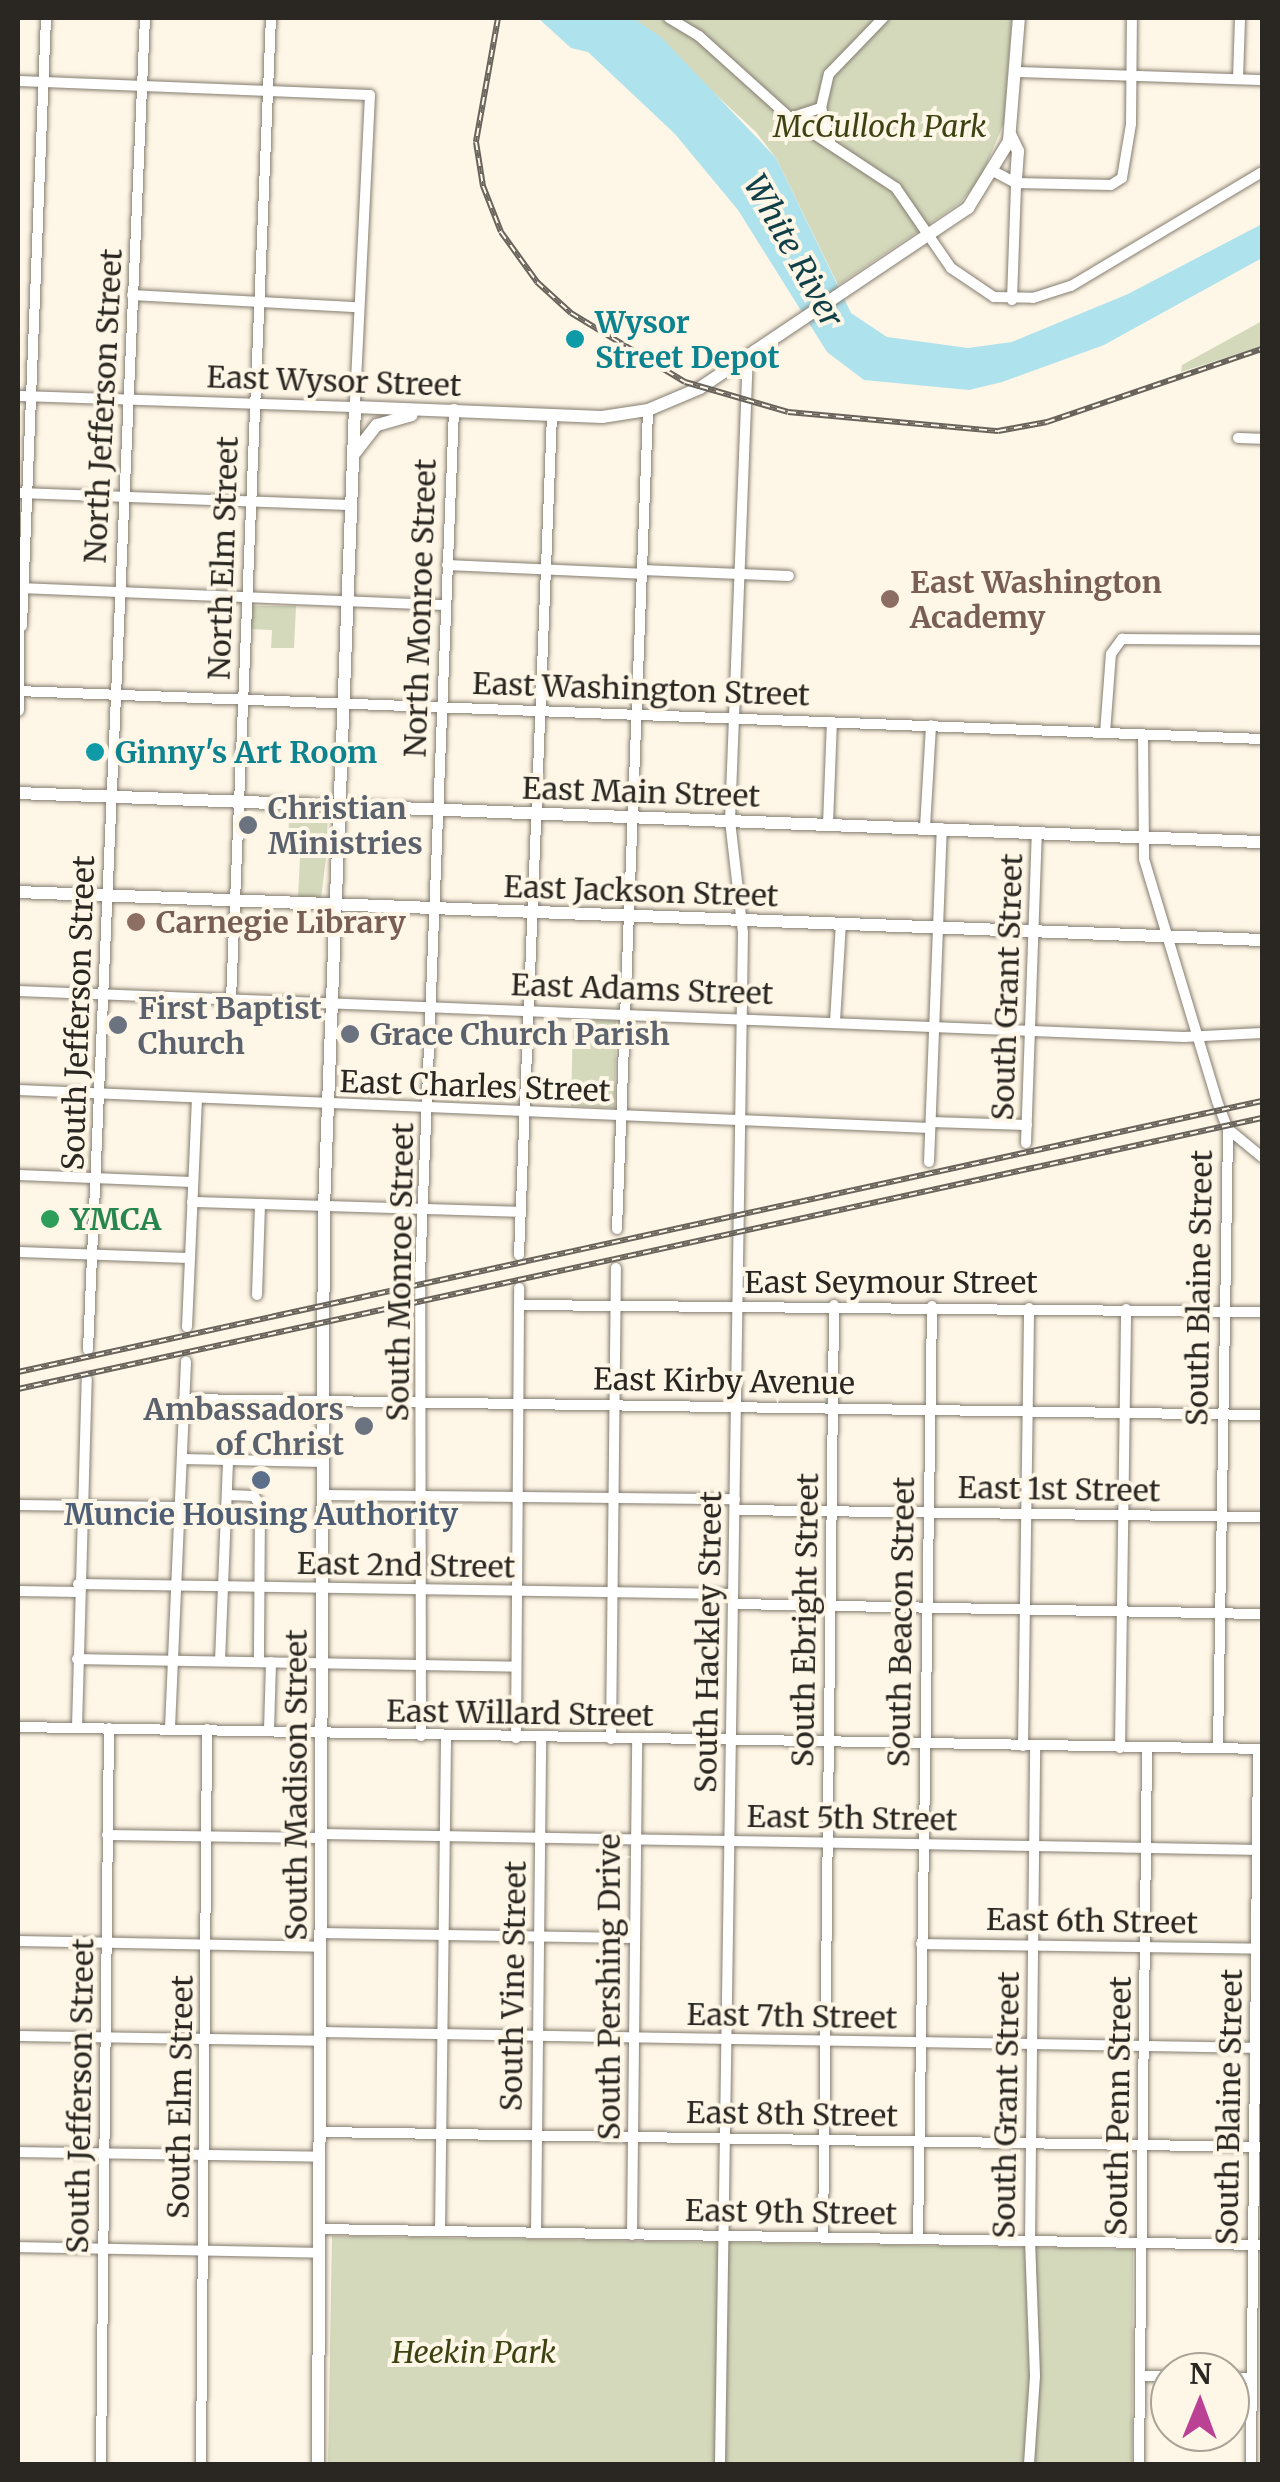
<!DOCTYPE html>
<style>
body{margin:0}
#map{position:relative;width:1280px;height:2482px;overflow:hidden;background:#fef6e6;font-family:Merriweather,serif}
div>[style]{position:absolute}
.green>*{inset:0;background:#d4d9bc}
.water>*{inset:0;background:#aee2ed}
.roads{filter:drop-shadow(0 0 2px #847c6f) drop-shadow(0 0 2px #847c6f)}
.minor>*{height:10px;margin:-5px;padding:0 5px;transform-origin:5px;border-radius:5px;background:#fff}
.major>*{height:12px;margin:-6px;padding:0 6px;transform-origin:6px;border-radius:6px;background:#fff}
.rail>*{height:6px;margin-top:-3px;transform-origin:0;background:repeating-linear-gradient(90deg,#fef6e6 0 8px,#68635b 0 16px);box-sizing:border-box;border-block:2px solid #68635b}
.dots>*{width:28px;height:28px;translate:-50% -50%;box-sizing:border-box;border:5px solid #fef6e6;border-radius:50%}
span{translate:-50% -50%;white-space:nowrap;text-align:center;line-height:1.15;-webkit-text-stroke:8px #fef6e6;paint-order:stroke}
.park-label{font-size:30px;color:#3d4212;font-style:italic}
.culture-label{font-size:30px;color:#0d838f;font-weight:700}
.left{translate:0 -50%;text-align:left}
.street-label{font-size:30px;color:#2a2722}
.education-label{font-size:30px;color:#785e54;font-weight:700}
.worship-label{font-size:30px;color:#5b616d;font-weight:700}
.right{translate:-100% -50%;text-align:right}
.leisure-label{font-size:30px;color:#27864d;font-weight:700}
.service-label{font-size:30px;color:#4e5e75;font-weight:700}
.water-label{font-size:32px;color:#114049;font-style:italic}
.frame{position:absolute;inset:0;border:20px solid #2a2722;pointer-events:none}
.north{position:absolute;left:1150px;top:2352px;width:100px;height:100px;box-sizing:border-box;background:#fef6e6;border:2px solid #a9a398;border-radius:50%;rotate:1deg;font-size:28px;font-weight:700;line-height:40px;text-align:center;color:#2a2722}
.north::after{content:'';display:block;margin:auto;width:35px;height:45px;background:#bb4195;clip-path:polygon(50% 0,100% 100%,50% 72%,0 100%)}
</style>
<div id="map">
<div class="green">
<div style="clip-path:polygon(633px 18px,1012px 18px,1004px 123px,980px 179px,960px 203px,838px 285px,776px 158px,756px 132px)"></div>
<div style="clip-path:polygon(1262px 321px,1262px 346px,1181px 372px,1182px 365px)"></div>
<div style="clip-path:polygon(251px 606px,296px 606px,294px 648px,271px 648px,272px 630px,248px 629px)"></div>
<div style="clip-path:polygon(289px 813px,328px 814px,326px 853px,288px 852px)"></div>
<div style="clip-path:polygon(300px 858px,326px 858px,321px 898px,298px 897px)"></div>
<div style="clip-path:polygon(573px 1020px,616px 1021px,615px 1108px,571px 1106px)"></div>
<div style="clip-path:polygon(332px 2236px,1133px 2249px,1132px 2464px,328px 2464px)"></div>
</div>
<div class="water">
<div style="clip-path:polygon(538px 18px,633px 18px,661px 37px,776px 158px,851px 313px,887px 337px,968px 348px,1012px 342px,1128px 294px,1262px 224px,1262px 258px,1104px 345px,1002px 382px,969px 390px,864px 380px,827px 352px,738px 210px,675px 134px,588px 52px,571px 48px)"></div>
</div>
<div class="roads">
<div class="minor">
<div style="left:669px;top:18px;width:35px;rotate:31deg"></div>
<div style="left:699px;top:36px;width:122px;rotate:42deg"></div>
<div style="left:790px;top:118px;width:127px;rotate:33.4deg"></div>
<div style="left:896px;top:188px;width:97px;rotate:55.5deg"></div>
<div style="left:951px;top:268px;width:52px;rotate:34deg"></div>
<div style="left:994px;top:297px;width:39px;rotate:1deg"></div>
<div style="left:1033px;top:298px;width:40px;rotate:-18deg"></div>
<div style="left:1071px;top:286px;width:222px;rotate:-30.8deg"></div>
<div style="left:1016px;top:72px;width:246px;rotate:1.9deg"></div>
<div style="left:1238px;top:79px;width:61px;rotate:-88.1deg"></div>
<div style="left:18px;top:81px;width:352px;rotate:2.3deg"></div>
<div style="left:370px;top:95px;width:312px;rotate:92.8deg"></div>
<div style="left:355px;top:407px;width:337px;rotate:-178.1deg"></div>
<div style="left:790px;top:118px;width:33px;rotate:-18deg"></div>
<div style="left:831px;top:145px;width:38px;rotate:-105deg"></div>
<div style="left:821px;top:108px;width:35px;rotate:-77deg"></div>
<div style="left:829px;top:74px;width:78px;rotate:-46deg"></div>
<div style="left:995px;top:172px;width:24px;rotate:28deg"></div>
<div style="left:1016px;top:183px;width:95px;rotate:1.2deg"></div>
<div style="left:1111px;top:185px;width:13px;rotate:-32deg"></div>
<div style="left:1122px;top:178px;width:55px;rotate:-80.5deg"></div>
<div style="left:1131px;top:124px;width:106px;rotate:-89.5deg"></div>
<div style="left:132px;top:295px;width:225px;rotate:3.1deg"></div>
<div style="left:1012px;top:300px;width:117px;rotate:-88deg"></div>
<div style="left:1238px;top:438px;width:24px;rotate:2deg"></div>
<div style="left:18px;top:493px;width:332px;rotate:2.1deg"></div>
<div style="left:447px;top:565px;width:195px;rotate:2.6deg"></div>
<div style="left:642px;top:570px;width:147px;rotate:2.3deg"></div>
<div style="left:18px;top:588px;width:428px;rotate:2.3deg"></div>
<div style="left:22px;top:626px;width:608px;rotate:-87.74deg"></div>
<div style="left:18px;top:691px;width:1245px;rotate:2.21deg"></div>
<div style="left:1105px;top:733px;width:79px;rotate:-85.7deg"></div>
<div style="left:1111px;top:654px;width:19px;rotate:-54deg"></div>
<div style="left:1122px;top:639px;width:140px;rotate:0.4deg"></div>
<div style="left:1143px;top:735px;width:124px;rotate:89.5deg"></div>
<div style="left:1144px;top:859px;width:253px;rotate:73.2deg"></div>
<div style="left:1217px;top:1101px;width:30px;rotate:69deg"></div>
<div style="left:1228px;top:1129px;width:44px;rotate:39.5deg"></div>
<div style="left:828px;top:824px;width:102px;rotate:-87.8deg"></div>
<div style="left:925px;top:827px;width:102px;rotate:-86.6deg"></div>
<div style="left:18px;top:991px;width:1167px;rotate:2.26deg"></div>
<div style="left:1184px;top:1037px;width:78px;rotate:-2.9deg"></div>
<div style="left:231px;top:1000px;width:983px;rotate:-87.67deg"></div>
<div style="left:835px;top:1021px;width:98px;rotate:-86.5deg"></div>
<div style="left:18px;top:1090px;width:913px;rotate:2.39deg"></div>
<div style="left:931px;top:1122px;width:96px;rotate:1.8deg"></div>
<div style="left:1026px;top:1143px;width:310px;rotate:-88deg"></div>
<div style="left:929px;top:1162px;width:334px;rotate:-87.8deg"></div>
<div style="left:18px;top:1175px;width:175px;rotate:2.3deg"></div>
<div style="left:192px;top:1202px;width:328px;rotate:1.7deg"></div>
<div style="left:617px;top:1229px;width:820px;rotate:-87.83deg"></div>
<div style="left:18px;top:1252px;width:172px;rotate:2deg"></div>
<div style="left:519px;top:1255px;width:840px;rotate:-87.75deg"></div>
<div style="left:257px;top:1295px;width:91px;rotate:-88.1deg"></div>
<div style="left:519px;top:1305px;width:743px;rotate:0.54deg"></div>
<div style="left:187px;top:1327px;width:229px;rotate:-87.5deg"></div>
<div style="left:88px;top:1350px;width:1333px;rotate:-87.55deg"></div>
<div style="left:184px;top:1399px;width:1078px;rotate:0.85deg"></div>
<div style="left:182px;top:1459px;width:141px;rotate:1.2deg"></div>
<div style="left:227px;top:1495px;width:27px;rotate:2deg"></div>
<div style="left:254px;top:1496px;width:11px;rotate:56deg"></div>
<div style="left:260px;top:1505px;width:157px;rotate:90.4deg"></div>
<div style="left:323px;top:1495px;width:412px;rotate:0.6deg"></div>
<div style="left:18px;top:1505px;width:161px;rotate:0.7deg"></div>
<div style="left:735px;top:1510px;width:527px;rotate:0.76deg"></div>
<div style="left:78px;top:1584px;width:655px;rotate:0.87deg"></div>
<div style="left:18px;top:1591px;width:60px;rotate:1deg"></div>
<div style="left:734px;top:1604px;width:528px;rotate:1.09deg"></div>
<div style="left:77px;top:1659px;width:439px;rotate:1deg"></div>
<div style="left:220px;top:1661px;width:201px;rotate:-87.7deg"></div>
<div style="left:18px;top:1727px;width:1244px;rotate:1.01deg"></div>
<div style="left:77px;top:1727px;width:348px;rotate:-88.4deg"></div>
<div style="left:170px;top:1728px;width:367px;rotate:-87.5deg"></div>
<div style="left:269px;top:1730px;width:68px;rotate:-88.3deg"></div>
<div style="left:421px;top:1736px;width:461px;rotate:-90.1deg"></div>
<div style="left:420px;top:1275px;width:867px;rotate:-87.75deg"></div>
<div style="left:516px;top:1738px;width:450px;rotate:-89.6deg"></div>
<div style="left:611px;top:1739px;width:471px;rotate:-89.4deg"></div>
<div style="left:1023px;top:1746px;width:438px;rotate:-89.2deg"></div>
<div style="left:1120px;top:1748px;width:439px;rotate:-89.2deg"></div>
<div style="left:1218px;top:1748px;width:619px;rotate:-89.07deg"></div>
<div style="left:321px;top:1834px;width:941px;rotate:0.97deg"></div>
<div style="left:107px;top:1835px;width:214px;rotate:0.8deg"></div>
<div style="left:320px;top:1933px;width:314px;rotate:0.9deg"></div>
<div style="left:18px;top:1941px;width:302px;rotate:1.1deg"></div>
<div style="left:921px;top:1944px;width:339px;rotate:0.8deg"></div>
<div style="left:320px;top:2032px;width:942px;rotate:0.97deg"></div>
<div style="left:18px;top:2036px;width:302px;rotate:0.9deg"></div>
<div style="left:320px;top:2132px;width:942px;rotate:0.91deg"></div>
<div style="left:18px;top:2152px;width:302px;rotate:0.9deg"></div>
<div style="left:319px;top:2229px;width:943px;rotate:0.97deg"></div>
<div style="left:440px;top:2231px;width:495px;rotate:-89.3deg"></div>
<div style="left:536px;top:2233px;width:494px;rotate:-89.4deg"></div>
<div style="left:632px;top:2235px;width:495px;rotate:-89.4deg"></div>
<div style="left:823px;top:2237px;width:932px;rotate:-89.32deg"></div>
<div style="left:918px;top:2239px;width:933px;rotate:-89.14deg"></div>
<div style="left:18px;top:2247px;width:301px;rotate:1.1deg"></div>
<div style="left:1140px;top:2376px;width:30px"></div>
<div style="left:1230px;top:2378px;width:22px"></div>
<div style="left:101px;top:2464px;width:736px;rotate:-89.38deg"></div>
<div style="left:201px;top:2464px;width:735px;rotate:-89.53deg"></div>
<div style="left:720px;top:2464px;width:1531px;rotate:-89.14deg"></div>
<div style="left:743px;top:933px;width:113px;rotate:-96.6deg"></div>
<div style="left:730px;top:821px;width:465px;rotate:-87.8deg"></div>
<div style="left:1029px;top:2464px;width:88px;rotate:-86.1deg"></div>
<div style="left:1035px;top:2376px;width:135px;rotate:-92.1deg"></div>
<div style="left:1030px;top:2241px;width:495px;rotate:-89.4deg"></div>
<div style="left:1139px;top:2464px;width:716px;rotate:-89.36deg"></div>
<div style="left:1251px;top:2464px;width:715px;rotate:-89.44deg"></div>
</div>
<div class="major">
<div style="left:1011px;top:136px;width:17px;rotate:65deg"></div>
<div style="left:1018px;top:151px;width:32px;rotate:94deg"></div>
<div style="left:354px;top:454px;width:37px;rotate:-52deg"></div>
<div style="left:377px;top:425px;width:36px;rotate:-16deg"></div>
<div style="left:18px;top:617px;width:93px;rotate:90deg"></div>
<div style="left:18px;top:793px;width:1245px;rotate:2.26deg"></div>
<div style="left:18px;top:892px;width:1245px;rotate:2.21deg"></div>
<div style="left:318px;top:2464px;width:1257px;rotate:-89.73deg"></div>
<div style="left:324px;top:1207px;width:801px;rotate:-87.78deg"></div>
<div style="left:355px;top:407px;width:247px;rotate:2.3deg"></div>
<div style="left:602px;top:417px;width:47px;rotate:-8.7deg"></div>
<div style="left:648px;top:410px;width:56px;rotate:-22.9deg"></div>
<div style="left:700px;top:388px;width:323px;rotate:-33.9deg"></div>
<div style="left:968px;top:208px;width:79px;rotate:-58.5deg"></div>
<div style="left:1009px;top:141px;width:123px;rotate:-85.4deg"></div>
</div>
</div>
<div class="rail">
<div style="left:498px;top:18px;width:126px;rotate:100.1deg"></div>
<div style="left:476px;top:142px;width:45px;rotate:81deg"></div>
<div style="left:483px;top:186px;width:49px;rotate:68.6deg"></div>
<div style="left:501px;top:232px;width:62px;rotate:54.2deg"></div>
<div style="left:537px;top:282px;width:46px;rotate:42.4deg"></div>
<div style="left:571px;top:313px;width:133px;rotate:31.2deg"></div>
<div style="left:685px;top:382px;width:107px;rotate:16.2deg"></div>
<div style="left:788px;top:412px;width:211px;rotate:5.2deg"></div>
<div style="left:998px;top:431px;width:50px;rotate:-10.4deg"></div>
<div style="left:1047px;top:422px;width:227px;rotate:-18.8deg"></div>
<div style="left:18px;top:1372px;width:1273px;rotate:-12.29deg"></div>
<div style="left:18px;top:1389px;width:1273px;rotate:-12.29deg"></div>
</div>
<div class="dots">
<div style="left:575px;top:339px;background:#0f9aa8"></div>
<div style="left:890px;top:599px;background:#8d6e63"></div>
<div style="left:95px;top:752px;background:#0f9aa8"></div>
<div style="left:248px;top:825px;background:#6b7280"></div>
<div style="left:136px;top:922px;background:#8d6e63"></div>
<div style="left:118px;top:1025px;background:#6b7280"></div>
<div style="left:350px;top:1034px;background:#6b7280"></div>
<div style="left:50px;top:1219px;background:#2e9e5b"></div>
<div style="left:364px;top:1426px;background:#6b7280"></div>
<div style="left:261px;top:1480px;background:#5c6f8a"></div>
</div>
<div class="park-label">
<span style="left:880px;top:126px">McCulloch Park</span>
<span style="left:474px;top:2352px">Heekin Park</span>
</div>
<div class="culture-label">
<span class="left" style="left:595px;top:339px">Wysor<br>Street Depot</span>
<span class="left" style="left:115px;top:752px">Ginny's Art Room</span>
</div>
<div class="street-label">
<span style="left:334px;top:381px;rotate:2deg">East Wysor Street</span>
<span style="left:103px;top:406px;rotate:-87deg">North Jefferson Street</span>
<span style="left:223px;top:558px;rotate:-88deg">North Elm Street</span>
<span style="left:420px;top:608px;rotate:-88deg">North Monroe Street</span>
<span style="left:641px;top:689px;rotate:2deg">East Washington Street</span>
<span style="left:641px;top:792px;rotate:2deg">East Main Street</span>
<span style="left:641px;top:891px;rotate:2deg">East Jackson Street</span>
<span style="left:1007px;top:987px;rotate:-88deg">South Grant Street</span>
<span style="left:642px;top:989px;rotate:2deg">East Adams Street</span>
<span style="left:78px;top:1013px;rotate:-88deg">South Jefferson Street</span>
<span style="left:475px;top:1086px;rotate:2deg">East Charles Street</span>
<span style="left:400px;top:1272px;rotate:-89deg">South Monroe Street</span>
<span style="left:891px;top:1282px">East Seymour Street</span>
<span style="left:1199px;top:1288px;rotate:-89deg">South Blaine Street</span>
<span style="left:724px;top:1381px;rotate:1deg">East Kirby Avenue</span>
<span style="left:1059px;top:1489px;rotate:1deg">East 1st Street</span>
<span style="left:406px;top:1565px;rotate:1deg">East 2nd Street</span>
<span style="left:805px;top:1620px;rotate:-89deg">South Ebright Street</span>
<span style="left:901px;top:1622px;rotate:-89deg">South Beacon Street</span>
<span style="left:708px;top:1642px;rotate:-89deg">South Hackley Street</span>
<span style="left:520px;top:1713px;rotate:1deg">East Willard Street</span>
<span style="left:296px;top:1785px;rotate:-90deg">South Madison Street</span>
<span style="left:852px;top:1818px;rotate:1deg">East 5th Street</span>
<span style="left:1092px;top:1921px;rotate:1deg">East 6th Street</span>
<span style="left:513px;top:1986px;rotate:-89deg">South Vine Street</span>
<span style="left:609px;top:1987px;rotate:-90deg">South Pershing Drive</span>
<span style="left:792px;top:2016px;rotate:1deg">East 7th Street</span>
<span style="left:80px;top:2096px;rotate:-89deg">South Jefferson Street</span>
<span style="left:180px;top:2097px;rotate:-89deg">South Elm Street</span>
<span style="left:1006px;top:2105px;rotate:-89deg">South Grant Street</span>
<span style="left:1118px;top:2106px;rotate:-89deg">South Penn Street</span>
<span style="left:1229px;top:2107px;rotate:-89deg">South Blaine Street</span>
<span style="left:792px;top:2114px;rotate:1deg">East 8th Street</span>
<span style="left:791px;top:2212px;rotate:1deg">East 9th Street</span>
</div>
<div class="education-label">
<span class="left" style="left:910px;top:599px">East Washington<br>Academy</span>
<span class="left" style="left:156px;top:922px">Carnegie Library</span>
</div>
<div class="worship-label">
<span class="left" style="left:268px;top:825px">Christian<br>Ministries</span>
<span class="left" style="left:138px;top:1025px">First Baptist<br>Church</span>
<span class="left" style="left:370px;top:1034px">Grace Church Parish</span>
<span class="right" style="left:344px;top:1426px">Ambassadors<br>of Christ</span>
</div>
<div class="leisure-label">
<span class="left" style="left:70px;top:1219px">YMCA</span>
</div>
<div class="service-label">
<span style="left:261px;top:1514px">Muncie Housing Authority</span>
</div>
<div class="water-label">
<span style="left:793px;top:251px;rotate:61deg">White River</span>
</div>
<div class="frame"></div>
<div class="north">N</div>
</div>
